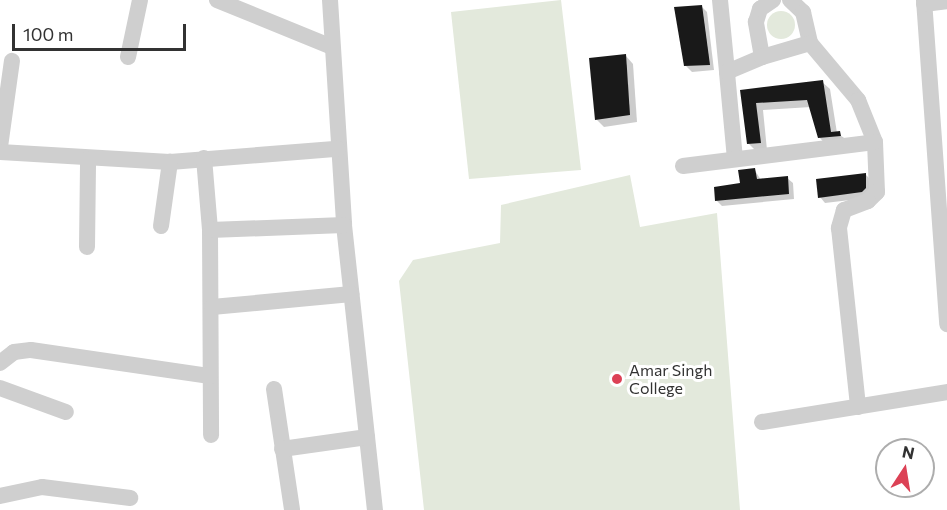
<!DOCTYPE html>
<style>
body{margin:0}
#map{position:relative;width:947px;height:510px;overflow:hidden;background:#fff;font-family:Commissioner,sans-serif}
div>[style]{position:absolute}
.green>*{inset:0;background:#e3e9dc}
.round{border-radius:50%}
.shadow>*{inset:0;background:#0003}
.building>*{inset:0;background:#191919}
.minor>*{height:16px;margin:-8px;padding:0 8px;transform-origin:8px;border-radius:8px;background:#cfcfcf}
.dots>*{width:16px;height:16px;translate:-50% -50%;box-sizing:border-box;border:3px solid #fff;border-radius:50%}
span{translate:-50% -50%;white-space:nowrap;text-align:center;line-height:1.15;-webkit-text-stroke:6px #fff;paint-order:stroke}
.poi-label{font-size:16px;color:#323232}
.left{translate:0 -50%;text-align:left}
.north{position:absolute;left:875px;top:438px;width:60px;height:60px;box-sizing:border-box;background:#fff;border:2px solid #adadad;border-radius:50%;rotate:12deg;font-size:16px;font-weight:700;line-height:24px;text-align:center;color:#323232}
.north::after{content:'';display:block;margin:auto;width:21px;height:27px;background:#dc4155;clip-path:polygon(50% 0,100% 100%,50% 72%,0 100%)}
.scale{position:absolute;left:12px;top:24px;width:174px;height:27px;box-sizing:border-box;border:3px solid #323232;border-top:0;padding-left:8px;font-size:18px;line-height:21px;white-space:nowrap;color:#323232;-webkit-text-stroke:4px #fff;paint-order:stroke}
</style>
<div id="map">
<div class="green">
<div style="clip-path:polygon(561px 0,581px 170px,469px 179px,451px 12px)"></div>
<div class="round" style="left:767px;top:11px;width:28px;height:28px"></div>
<div style="clip-path:polygon(630px 175px,640px 227px,717px 213px,740px 510px,424px 510px,399px 281px,413px 260px,500px 243px,501px 205px)"></div>
</div>
<div class="shadow">
<div style="clip-path:polygon(701px 6px,707px 12px,714px 70px,692px 72px,686px 66px)"></div>
<div style="clip-path:polygon(626px 56px,633px 64px,637px 122px,604px 127px,596px 119px)"></div>
<div style="clip-path:polygon(822px 82px,830px 89px,837px 133px,847px 140px,827px 146px,820px 138px,811px 107px,763px 110px,767px 150px,756px 151px,748px 143px,741px 91px)"></div>
<div style="clip-path:polygon(754px 169px,761px 180px,787px 178px,793px 183px,794px 199px,722px 206px,716px 200px,742px 184px)"></div>
<div style="clip-path:polygon(865px 174px,871px 180px,867px 198px,825px 203px,820px 197px)"></div>
</div>
<div class="building">
<div style="clip-path:polygon(702px 5px,710px 65px,684px 66px,674px 7px)"></div>
<div style="clip-path:polygon(626px 54px,630px 115px,595px 120px,589px 58px)"></div>
<div style="clip-path:polygon(823px 80px,831px 132px,840px 131px,841px 136px,818px 138px,807px 100px,756px 103px,761px 143px,747px 144px,740px 90px)"></div>
<div style="clip-path:polygon(755px 168px,757px 179px,788px 176px,789px 194px,715px 201px,714px 187px,740px 183px,738px 170px)"></div>
<div style="clip-path:polygon(866px 173px,866px 188px,862px 192px,818px 198px,816px 179px)"></div>
</div>
<div class="minor">
<div style="left:217px;top:0;width:122px;rotate:22.2deg"></div>
<div style="left:330px;top:0;width:225px;rotate:86.4deg"></div>
<div style="left:344px;top:225px;width:287px;rotate:83.8deg"></div>
<div style="left:720px;top:0;width:72px;rotate:84.4deg"></div>
<div style="left:790px;top:0;width:18px;rotate:43deg"></div>
<div style="left:803px;top:12px;width:32px;rotate:77deg"></div>
<div style="left:924px;top:0;width:325px;rotate:85.9deg"></div>
<div style="left:924px;top:4px;width:23px;rotate:-7deg"></div>
<div style="left:128px;top:57px;width:58px;rotate:-78.1deg"></div>
<div style="left:762px;top:57px;width:36px;rotate:-100deg"></div>
<div style="left:756px;top:22px;width:14px;rotate:-73deg"></div>
<div style="left:760px;top:9px;width:16px;rotate:-35deg"></div>
<div style="left:0;top:147px;width:87px;rotate:-82.1deg"></div>
<div style="left:0;top:152px;width:170px;rotate:3.4deg"></div>
<div style="left:170px;top:162px;width:168px;rotate:-4.5deg"></div>
<div style="left:204px;top:158px;width:72px;rotate:85.2deg"></div>
<div style="left:210px;top:230px;width:205px;rotate:89.7deg"></div>
<div style="left:735px;top:159px;width:87px;rotate:-95.3deg"></div>
<div style="left:727px;top:72px;width:38px;rotate:-23deg"></div>
<div style="left:762px;top:57px;width:50px;rotate:-16.3deg"></div>
<div style="left:810px;top:43px;width:75px;rotate:49.9deg"></div>
<div style="left:858px;top:100px;width:45px;rotate:68deg"></div>
<div style="left:875px;top:142px;width:50px;rotate:87.7deg"></div>
<div style="left:877px;top:192px;width:13px;rotate:135deg"></div>
<div style="left:868px;top:201px;width:26px;rotate:159deg"></div>
<div style="left:844px;top:210px;width:19px;rotate:106deg"></div>
<div style="left:839px;top:228px;width:180px;rotate:83.9deg"></div>
<div style="left:683px;top:166px;width:193px;rotate:-7.1deg"></div>
<div style="left:161px;top:226px;width:65px;rotate:-82deg"></div>
<div style="left:210px;top:230px;width:134px;rotate:-2.1deg"></div>
<div style="left:87px;top:247px;width:88px;rotate:-89.3deg"></div>
<div style="left:212px;top:307px;width:140px;rotate:-5.3deg"></div>
<div style="left:0;top:363px;width:18px;rotate:-38deg"></div>
<div style="left:14px;top:352px;width:17px;rotate:-7deg"></div>
<div style="left:31px;top:350px;width:181px;rotate:8.3deg"></div>
<div style="left:0;top:388px;width:70px;rotate:20deg"></div>
<div style="left:274px;top:389px;width:122px;rotate:81.5deg"></div>
<div style="left:762px;top:422px;width:187px;rotate:-9.2deg"></div>
<div style="left:282px;top:449px;width:86px;rotate:-8deg"></div>
<div style="left:0;top:496px;width:43px;rotate:-12.1deg"></div>
<div style="left:42px;top:487px;width:89px;rotate:7.1deg"></div>
</div>
<div class="dots">
<div style="left:617px;top:379px;background:#dc4155"></div>
</div>
<div class="poi-label">
<span class="left" style="left:629px;top:379px">Amar Singh<br>College</span>
</div>
<div class="north">N</div>
<div class="scale">100 m</div>
</div>
